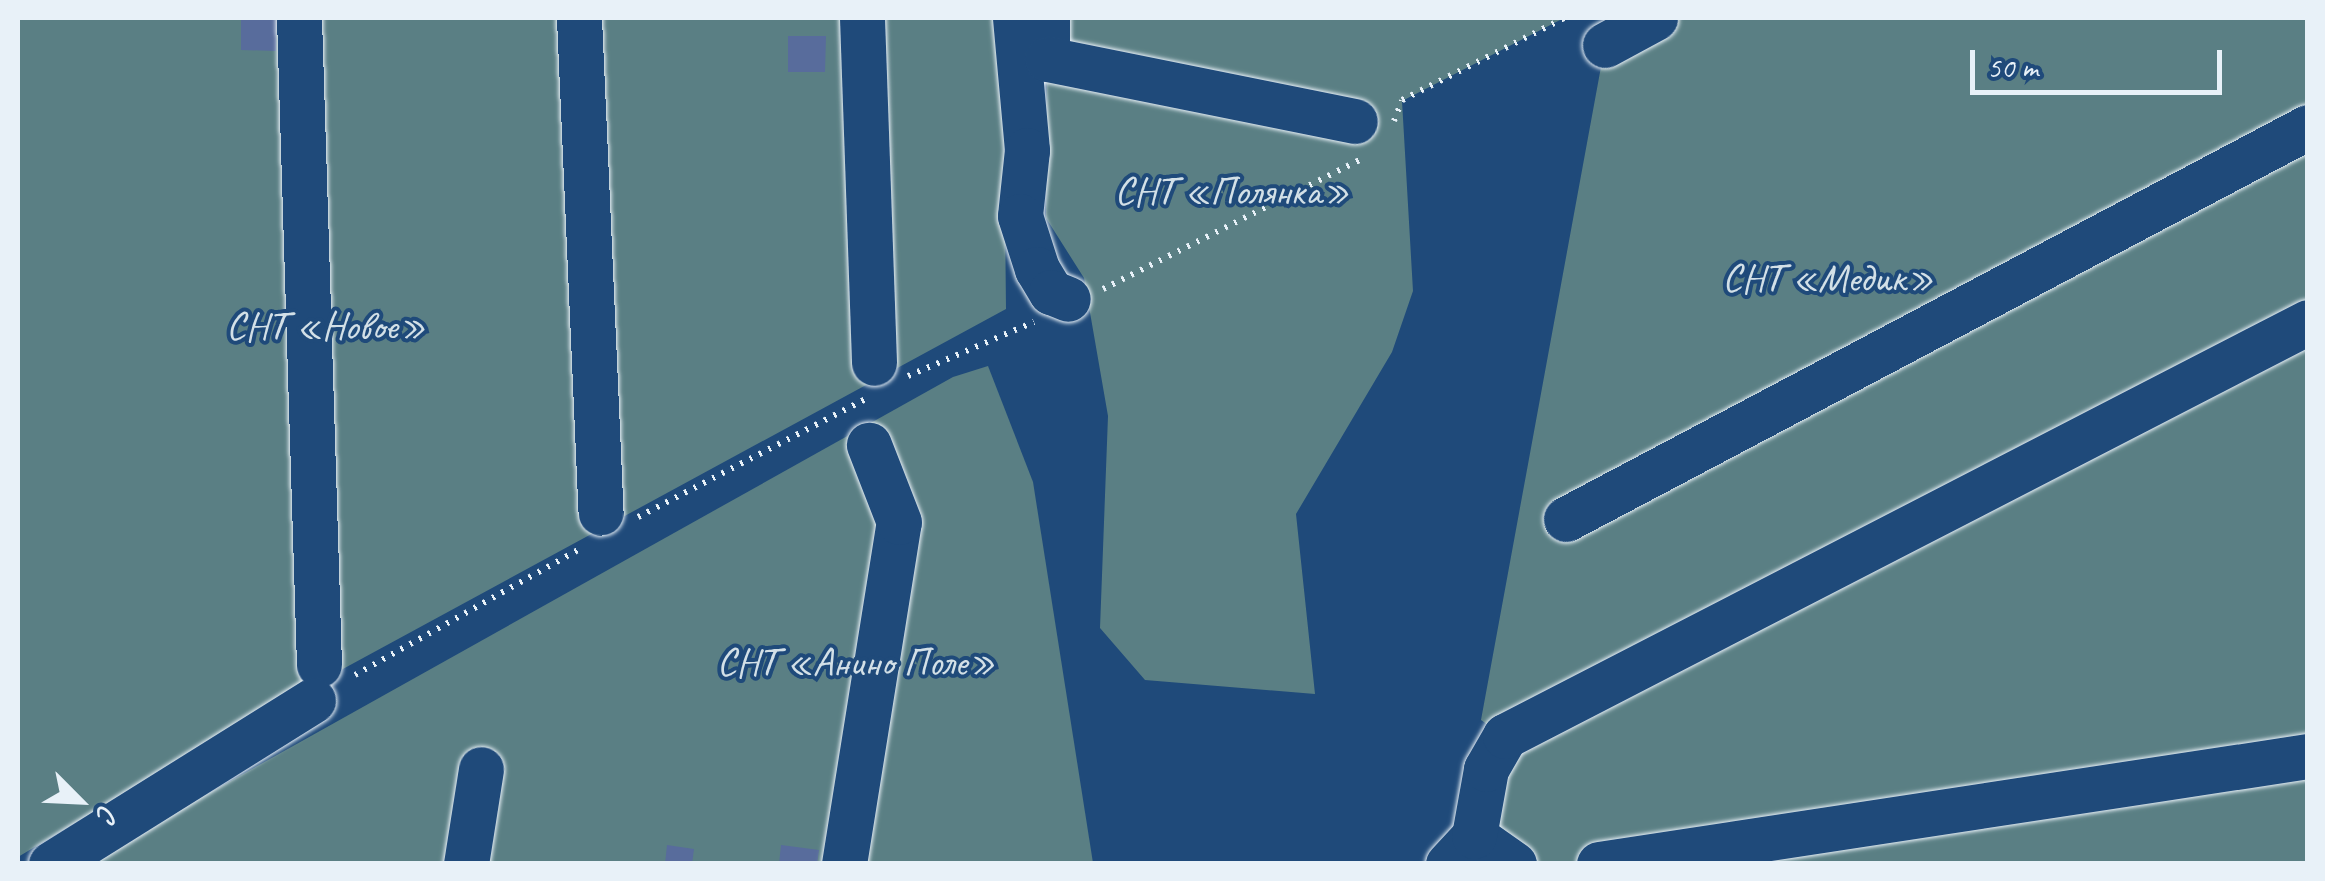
<!DOCTYPE html>
<meta charset="utf-8">
<style>
body{margin:0}
#map{position:relative;width:2325px;height:881px;overflow:hidden;background:#1f4a7a;font-family:Caveat,sans-serif}
div>[style]{position:absolute}
.green>*{inset:0;background:#5a7f84}
.building>*{inset:0;background:#586c9c}
.path>*{height:6px;margin-top:-3px;transform-origin:0;background:repeating-linear-gradient(90deg,#e8f1f8 0 2.5px,transparent 0 10.5px)}
.roads{filter:drop-shadow(0 0 2px #e8f1f8) drop-shadow(0 0 2px #e8f1f8)}
.minor>*{height:45px;margin:-22.5px;padding:0 22.5px;transform-origin:22.5px;border-radius:22.5px;background:#1f4a7a}
span{translate:-50% -50%;white-space:nowrap;text-align:center;line-height:1.15;-webkit-text-stroke:8px #1f4a7a;paint-order:stroke}
.park-label{font-size:40px;color:#d3e0e7}
.frame{position:absolute;inset:0;border:20px solid #e8f1f8;pointer-events:none}
.north{position:absolute;left:30px;top:751px;width:100px;height:100px;-webkit-text-stroke:8px #1f4a7a;paint-order:stroke;rotate:114deg;font-size:28px;font-weight:700;line-height:40px;text-align:center;color:#e8f1f8}
.north::after{content:'';display:block;margin:auto;width:35px;height:45px;background:#e8f1f8;clip-path:polygon(50% 0,100% 100%,50% 72%,0 100%)}
.scale{position:absolute;left:1970px;top:50px;width:252px;height:45px;box-sizing:border-box;border:5px solid #e8f1f8;border-top:0;padding-left:12px;font-size:30px;line-height:35px;white-space:nowrap;color:#e8f1f8;-webkit-text-stroke:8px #1f4a7a;paint-order:stroke}
</style>
<div id="map">
<div class="green">
<div style="clip-path:polygon(18px 18px,1003px 18px,1006px 309px,234px 728px,18px 857px)"></div>
<div style="clip-path:polygon(1047px 18px,1564px 18px,1402px 101px,1413px 291px,1392px 352px,1296px 514px,1315px 694px,1145px 680px,1100px 628px,1108px 416px,1084px 278px,1046px 218px)"></div>
<div style="clip-path:polygon(1655px 18px,2307px 18px,2307px 863px,1448px 864px,1505px 737px,1481px 720px,1605px 45px)"></div>
<div style="clip-path:polygon(988px 366px,1033px 482px,1093px 863px,82px 864px,953px 377px)"></div>
</div>
<div class="building">
<div style="clip-path:polygon(241px 18px,277px 18px,276px 51px,241px 50px)"></div>
<div style="clip-path:polygon(788px 36px,826px 36px,825px 72px,788px 72px)"></div>
<div style="clip-path:polygon(667px 845px,694px 849px,692px 864px,665px 864px)"></div>
<div style="clip-path:polygon(781px 845px,819px 850px,817px 864px,779px 864px)"></div>
</div>
<div class="path">
<div style="left:1394px;top:121px;width:22px;rotate:-69deg"></div>
<div style="left:1402px;top:100px;width:182px;rotate:-26.8deg"></div>
<div style="left:1103px;top:289px;width:290px;rotate:-26.7deg"></div>
<div style="left:908px;top:376px;width:137px;rotate:-23.2deg"></div>
<div style="left:638px;top:517px;width:257px;rotate:-27.4deg"></div>
<div style="left:355px;top:675px;width:261px;rotate:-29.3deg"></div>
</div>
<div class="roads">
<div class="minor">
<div style="left:299px;top:18px;width:647px;rotate:88.23deg"></div>
<div style="left:579px;top:18px;width:495px;rotate:87.5deg"></div>
<div style="left:862px;top:18px;width:345px;rotate:88deg"></div>
<div style="left:1015px;top:18px;width:133px;rotate:84.8deg"></div>
<div style="left:1027px;top:150px;width:66px;rotate:96.1deg"></div>
<div style="left:1020px;top:216px;width:56px;rotate:72.2deg"></div>
<div style="left:1037px;top:269px;width:27px;rotate:59deg"></div>
<div style="left:1051px;top:292px;width:18px;rotate:22deg"></div>
<div style="left:1047px;top:18px;width:41px;rotate:90deg"></div>
<div style="left:1047px;top:59px;width:314px;rotate:11.4deg"></div>
<div style="left:1605px;top:45px;width:57px;rotate:-28.4deg"></div>
<div style="left:1566px;top:519px;width:839px;rotate:-27.85deg"></div>
<div style="left:1474px;top:836px;width:49px;rotate:35deg"></div>
<div style="left:51px;top:864px;width:309px;rotate:-32deg"></div>
<div style="left:466px;top:864px;width:96px;rotate:-81deg"></div>
<div style="left:844px;top:864px;width:346px;rotate:-80.9deg"></div>
<div style="left:899px;top:522px;width:83px;rotate:-111.3deg"></div>
<div style="left:1448px;top:864px;width:38px;rotate:-47deg"></div>
<div style="left:1474px;top:836px;width:68px;rotate:-79.8deg"></div>
<div style="left:1486px;top:769px;width:38px;rotate:-60deg"></div>
<div style="left:1505px;top:736px;width:903px;rotate:-27.27deg"></div>
<div style="left:1599px;top:864px;width:717px;rotate:-8.66deg"></div>
</div>
</div>
<div class="park-label">
<span style="left:1232px;top:191px">СНТ «Полянка»</span>
<span style="left:1828px;top:278px">СНТ «Медик»</span>
<span style="left:326px;top:326px">СНТ «Новое»</span>
<span style="left:856px;top:662px">СНТ «Анино Поле»</span>
</div>
<div class="frame"></div>
<div class="north">С</div>
<div class="scale">50 m</div>
</div>
